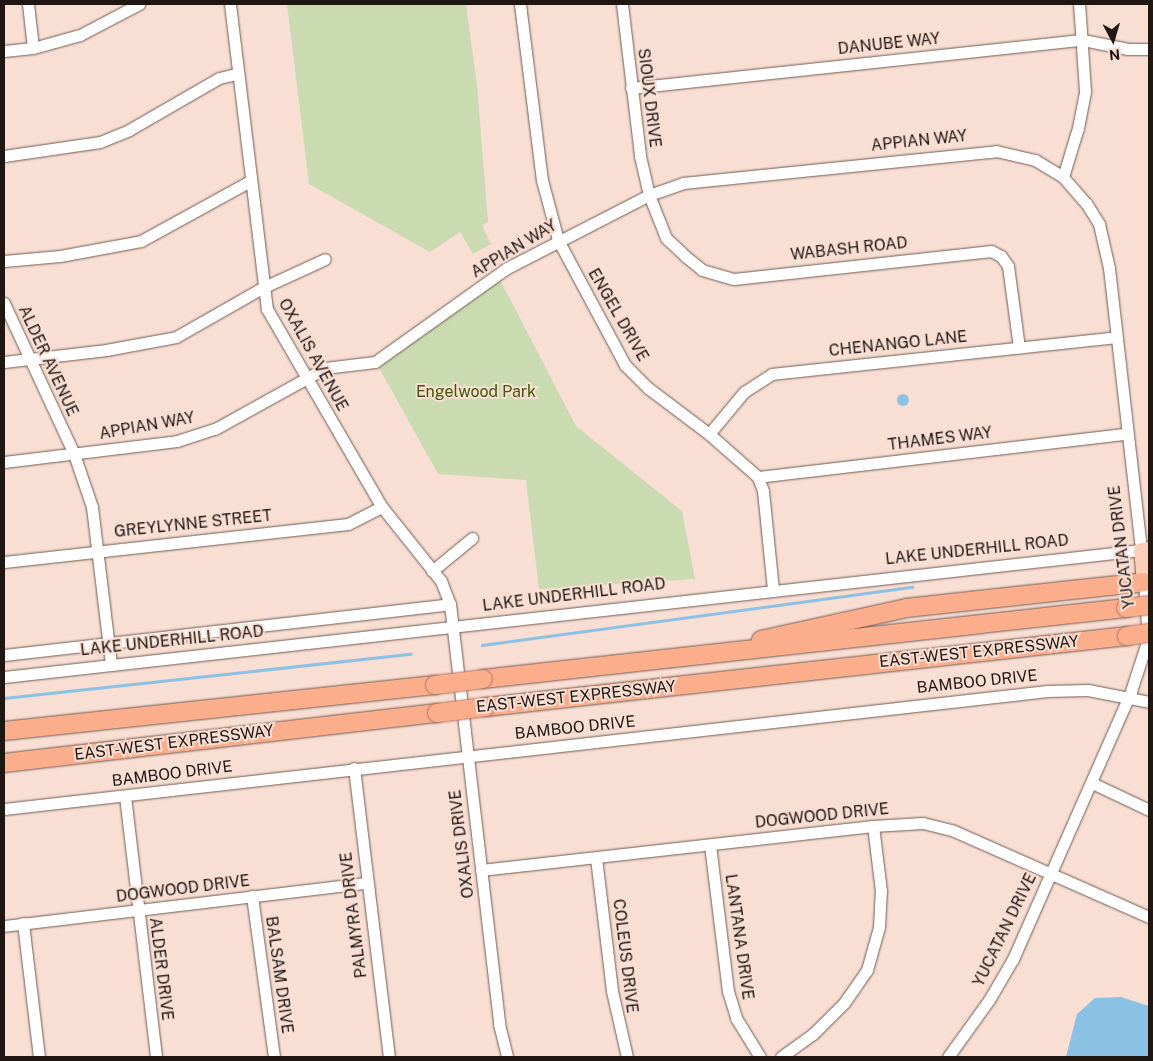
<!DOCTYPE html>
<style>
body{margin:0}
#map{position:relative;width:1153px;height:1061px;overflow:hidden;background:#f8ded3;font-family:"Public Sans",sans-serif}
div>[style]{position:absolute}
.green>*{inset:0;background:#cadbb1}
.water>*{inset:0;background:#8bc1e4}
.round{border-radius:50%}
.stream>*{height:2.5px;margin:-1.25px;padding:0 1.25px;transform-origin:1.25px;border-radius:1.25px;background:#8bc1e4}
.roads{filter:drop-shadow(0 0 1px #725c53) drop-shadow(0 0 1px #725c53)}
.minor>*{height:11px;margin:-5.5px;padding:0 5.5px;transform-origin:5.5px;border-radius:5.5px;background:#fff}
.major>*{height:15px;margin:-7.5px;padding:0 7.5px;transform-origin:7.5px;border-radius:7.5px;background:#fdceba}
.highway>*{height:18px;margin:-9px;padding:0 9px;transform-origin:9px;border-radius:9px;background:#fcae8c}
.bridges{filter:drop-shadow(0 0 1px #af7962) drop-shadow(0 0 1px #af7962)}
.highway-bridge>*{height:18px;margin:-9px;padding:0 9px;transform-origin:9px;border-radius:9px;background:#fcae8c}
span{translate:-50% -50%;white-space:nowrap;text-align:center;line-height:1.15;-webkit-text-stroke:4px #f8ded3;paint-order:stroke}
.street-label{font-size:16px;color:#201713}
.park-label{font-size:16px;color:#405703}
.frame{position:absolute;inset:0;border:5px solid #201713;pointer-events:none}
.north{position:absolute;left:1088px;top:15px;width:50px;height:50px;-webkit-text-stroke:4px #f8ded3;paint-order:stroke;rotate:174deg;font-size:14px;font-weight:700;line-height:20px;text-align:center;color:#201713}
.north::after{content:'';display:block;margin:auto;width:18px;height:22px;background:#201713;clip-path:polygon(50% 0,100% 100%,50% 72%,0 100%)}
</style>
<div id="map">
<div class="green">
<div style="clip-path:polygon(287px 4px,466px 4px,477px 85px,488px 222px,482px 225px,491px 244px,473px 254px,460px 232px,430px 252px,309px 184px)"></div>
<div style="clip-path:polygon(500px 280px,576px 426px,682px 511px,695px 579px,539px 589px,526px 480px,438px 474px,378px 366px)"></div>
</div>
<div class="water">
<div class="round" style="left:897px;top:394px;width:12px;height:12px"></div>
<div style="clip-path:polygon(1121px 997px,1149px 1006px,1149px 1057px,1066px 1057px,1077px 1014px,1095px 998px)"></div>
</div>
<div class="stream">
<div style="left:482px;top:645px;width:434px;rotate:-7.7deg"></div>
<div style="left:4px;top:698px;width:409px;rotate:-6.2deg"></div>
</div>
<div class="roads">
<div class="minor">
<div style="left:28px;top:4px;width:44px;rotate:83.5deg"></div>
<div style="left:230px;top:4px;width:307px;rotate:83.1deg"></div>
<div style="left:267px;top:309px;width:229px;rotate:59.9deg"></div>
<div style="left:382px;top:507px;width:95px;rotate:51.4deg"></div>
<div style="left:441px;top:581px;width:25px;rotate:69deg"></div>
<div style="left:450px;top:604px;width:423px;rotate:83.3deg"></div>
<div style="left:499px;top:1024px;width:34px;rotate:76deg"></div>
<div style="left:520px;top:4px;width:177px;rotate:82.9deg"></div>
<div style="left:542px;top:180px;width:62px;rotate:75.1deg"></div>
<div style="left:558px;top:240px;width:142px;rotate:61.8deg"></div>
<div style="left:625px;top:365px;width:33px;rotate:45deg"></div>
<div style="left:648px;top:388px;width:76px;rotate:37deg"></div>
<div style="left:709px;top:434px;width:65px;rotate:41.3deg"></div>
<div style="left:758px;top:477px;width:15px;rotate:70deg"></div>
<div style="left:763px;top:491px;width:99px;rotate:84.2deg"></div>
<div style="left:622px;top:4px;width:153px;rotate:83.2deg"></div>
<div style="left:640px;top:156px;width:40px;rotate:77deg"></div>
<div style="left:649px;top:195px;width:46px;rotate:68.4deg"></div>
<div style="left:666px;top:238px;width:26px;rotate:43deg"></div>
<div style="left:685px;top:256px;width:22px;rotate:39deg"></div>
<div style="left:702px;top:270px;width:33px;rotate:16deg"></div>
<div style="left:734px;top:279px;width:259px;rotate:-6.2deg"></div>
<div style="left:991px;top:251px;width:11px;rotate:27deg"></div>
<div style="left:1001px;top:256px;width:12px;rotate:55deg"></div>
<div style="left:1008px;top:266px;width:82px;rotate:82.3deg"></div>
<div style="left:4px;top:51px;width:29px;rotate:-6deg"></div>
<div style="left:33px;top:48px;width:49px;rotate:-15.5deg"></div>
<div style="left:80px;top:35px;width:67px;rotate:-27.7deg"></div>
<div style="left:631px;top:88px;width:455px;rotate:-6.1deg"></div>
<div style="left:1083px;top:40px;width:46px;rotate:11.3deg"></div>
<div style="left:1128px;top:49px;width:21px"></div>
<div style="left:4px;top:156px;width:97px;rotate:-8.3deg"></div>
<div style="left:100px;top:142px;width:31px;rotate:-22deg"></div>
<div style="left:129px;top:130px;width:104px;rotate:-30deg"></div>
<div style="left:219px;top:78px;width:18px;rotate:-13deg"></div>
<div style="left:1063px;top:177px;width:51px;rotate:-73deg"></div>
<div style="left:1078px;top:128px;width:38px;rotate:-79deg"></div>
<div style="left:1085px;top:91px;width:87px;rotate:-93.9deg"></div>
<div style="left:4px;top:261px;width:56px;rotate:-5.1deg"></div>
<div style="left:60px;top:256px;width:82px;rotate:-10.5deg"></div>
<div style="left:141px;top:241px;width:124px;rotate:-28.8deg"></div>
<div style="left:4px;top:303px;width:166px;rotate:65.1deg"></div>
<div style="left:74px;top:454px;width:56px;rotate:71.2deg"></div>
<div style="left:92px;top:507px;width:159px;rotate:83.1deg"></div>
<div style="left:4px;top:362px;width:103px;rotate:-6.7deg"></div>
<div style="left:106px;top:350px;width:71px;rotate:-10.5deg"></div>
<div style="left:176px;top:337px;width:99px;rotate:-29.7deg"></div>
<div style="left:262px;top:288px;width:69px;rotate:-24.7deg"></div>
<div style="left:709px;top:434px;width:55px;rotate:-50.2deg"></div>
<div style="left:744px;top:392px;width:33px;rotate:-33deg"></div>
<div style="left:772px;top:374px;width:346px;rotate:-6.1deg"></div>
<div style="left:4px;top:462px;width:174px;rotate:-6.9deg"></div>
<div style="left:177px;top:441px;width:40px;rotate:-18deg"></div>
<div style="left:215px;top:429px;width:126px;rotate:-29deg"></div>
<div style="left:325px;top:368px;width:50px;rotate:-6.8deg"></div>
<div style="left:375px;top:362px;width:162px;rotate:-35.5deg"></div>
<div style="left:507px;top:268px;width:160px;rotate:-27.2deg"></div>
<div style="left:649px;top:195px;width:36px;rotate:-19deg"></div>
<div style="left:683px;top:183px;width:315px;rotate:-5.8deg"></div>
<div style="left:996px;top:151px;width:40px;rotate:13deg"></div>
<div style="left:1035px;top:160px;width:33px;rotate:31deg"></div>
<div style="left:1063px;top:177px;width:35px;rotate:49deg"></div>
<div style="left:1086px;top:203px;width:25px;rotate:58deg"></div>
<div style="left:1099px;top:224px;width:45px;rotate:77.2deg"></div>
<div style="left:1109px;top:268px;width:284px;rotate:83.5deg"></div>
<div style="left:1141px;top:550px;width:1144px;rotate:173.63deg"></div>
<div style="left:758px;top:477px;width:371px;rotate:-6.7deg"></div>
<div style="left:4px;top:562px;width:346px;rotate:-6.3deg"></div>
<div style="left:348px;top:524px;width:38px;rotate:-27deg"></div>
<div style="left:432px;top:571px;width:52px;rotate:-39.5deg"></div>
<div style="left:4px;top:655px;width:449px;rotate:-6.5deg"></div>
<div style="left:354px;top:768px;width:291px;rotate:83.1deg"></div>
<div style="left:1092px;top:783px;width:63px;rotate:25.3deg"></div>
<div style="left:125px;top:796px;width:263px;rotate:83.2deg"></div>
<div style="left:4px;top:809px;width:1050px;rotate:-6.45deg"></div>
<div style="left:1047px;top:691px;width:41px;rotate:-1.4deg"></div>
<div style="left:1088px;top:690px;width:62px;rotate:11.1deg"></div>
<div style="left:710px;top:845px;width:147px;rotate:83deg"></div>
<div style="left:728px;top:991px;width:28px;rotate:73deg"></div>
<div style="left:736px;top:1018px;width:46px;rotate:58.4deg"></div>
<div style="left:596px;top:858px;width:134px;rotate:83.1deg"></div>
<div style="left:612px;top:991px;width:68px;rotate:77.2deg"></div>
<div style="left:481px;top:870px;width:394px;rotate:-6.4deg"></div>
<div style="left:873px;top:826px;width:50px;rotate:-3.4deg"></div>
<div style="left:923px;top:823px;width:32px;rotate:14deg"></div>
<div style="left:954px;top:831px;width:213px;rotate:23.8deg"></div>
<div style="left:252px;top:896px;width:162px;rotate:82.2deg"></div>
<div style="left:23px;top:923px;width:135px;rotate:83.2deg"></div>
<div style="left:4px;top:926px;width:365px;rotate:-6.8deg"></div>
<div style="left:781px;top:1057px;width:39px;rotate:-36deg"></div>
<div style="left:813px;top:1034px;width:44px;rotate:-45deg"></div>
<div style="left:844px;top:1003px;width:40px;rotate:-55.1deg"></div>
<div style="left:867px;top:970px;width:45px;rotate:-74.4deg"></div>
<div style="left:879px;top:927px;width:36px;rotate:-87deg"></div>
<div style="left:881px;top:891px;width:65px;rotate:-97deg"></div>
<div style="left:948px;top:1057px;width:70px;rotate:-54.3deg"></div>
<div style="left:989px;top:1000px;width:48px;rotate:-59.7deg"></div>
<div style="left:1013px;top:959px;width:293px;rotate:-66.2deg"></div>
<div style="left:1131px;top:691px;width:55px;rotate:-71.9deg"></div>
<div style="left:1148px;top:639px;width:57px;rotate:-94deg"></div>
</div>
<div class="major">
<div style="left:1144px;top:582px;width:32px;rotate:-95deg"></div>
<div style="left:1141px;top:550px;width:8px;rotate:-7deg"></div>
</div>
<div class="highway">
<div style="left:761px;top:640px;width:148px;rotate:-12.4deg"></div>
<div style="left:906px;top:608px;width:239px;rotate:-6.2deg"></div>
<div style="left:483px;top:679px;width:647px;rotate:-6.3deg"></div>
<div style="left:486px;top:707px;width:645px;rotate:-6.32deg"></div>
<div style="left:4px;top:731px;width:433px;rotate:-6.1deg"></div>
<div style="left:4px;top:763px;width:436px;rotate:-6.6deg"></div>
</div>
</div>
<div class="bridges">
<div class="highway-bridge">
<div style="left:1126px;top:608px;width:23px;rotate:-7deg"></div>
<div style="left:1127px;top:636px;width:22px;rotate:-8deg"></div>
<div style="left:435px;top:685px;width:48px;rotate:-7.1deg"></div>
<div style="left:437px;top:713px;width:49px;rotate:-7deg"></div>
</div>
</div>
<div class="street-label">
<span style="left:889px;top:44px;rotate:-6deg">DANUBE WAY</span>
<span style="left:649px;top:98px;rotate:83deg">SIOUX DRIVE</span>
<span style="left:919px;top:141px;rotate:-6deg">APPIAN WAY</span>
<span style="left:514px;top:249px;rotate:-31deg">APPIAN WAY</span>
<span style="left:849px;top:249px;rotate:-6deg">WABASH ROAD</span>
<span style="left:618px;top:315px;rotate:60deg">ENGEL DRIVE</span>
<span style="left:898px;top:344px;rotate:-6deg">CHENANGO LANE</span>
<span style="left:313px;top:355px;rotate:61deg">OXALIS AVENUE</span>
<span style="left:48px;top:361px;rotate:65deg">ALDER AVENUE</span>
<span style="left:147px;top:426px;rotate:-10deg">APPIAN WAY</span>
<span style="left:940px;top:439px;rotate:-7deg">THAMES WAY</span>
<span style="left:193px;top:524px;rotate:-6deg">GREYLYNNE STREET</span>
<span style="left:1122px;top:547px;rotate:-97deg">YUCATAN DRIVE</span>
<span style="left:977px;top:550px;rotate:-6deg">LAKE UNDERHILL ROAD</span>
<span style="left:574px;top:595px;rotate:-7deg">LAKE UNDERHILL ROAD</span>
<span style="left:172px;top:641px;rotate:-6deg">LAKE UNDERHILL ROAD</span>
<span style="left:979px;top:652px;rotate:-6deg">EAST-WEST EXPRESSWAY</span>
<span style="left:977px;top:682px;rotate:-6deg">BAMBOO DRIVE</span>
<span style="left:576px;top:697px;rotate:-6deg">EAST-WEST EXPRESSWAY</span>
<span style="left:575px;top:728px;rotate:-6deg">BAMBOO DRIVE</span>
<span style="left:174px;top:743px;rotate:-7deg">EAST-WEST EXPRESSWAY</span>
<span style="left:172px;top:774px;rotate:-7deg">BAMBOO DRIVE</span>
<span style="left:822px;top:816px;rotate:-6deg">DOGWOOD DRIVE</span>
<span style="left:462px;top:844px;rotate:-97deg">OXALIS DRIVE</span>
<span style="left:183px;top:889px;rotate:-7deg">DOGWOOD DRIVE</span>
<span style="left:354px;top:915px;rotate:-97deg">PALMYRA DRIVE</span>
<span style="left:1005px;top:930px;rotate:-64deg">YUCATAN DRIVE</span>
<span style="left:739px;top:937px;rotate:82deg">LANTANA DRIVE</span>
<span style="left:625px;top:956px;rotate:83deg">COLEUS DRIVE</span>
<span style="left:161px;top:969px;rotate:83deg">ALDER DRIVE</span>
<span style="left:279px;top:975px;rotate:82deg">BALSAM DRIVE</span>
</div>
<div class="park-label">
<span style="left:476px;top:392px">Engelwood Park</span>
</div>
<div class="frame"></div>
<div class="north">N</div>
</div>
